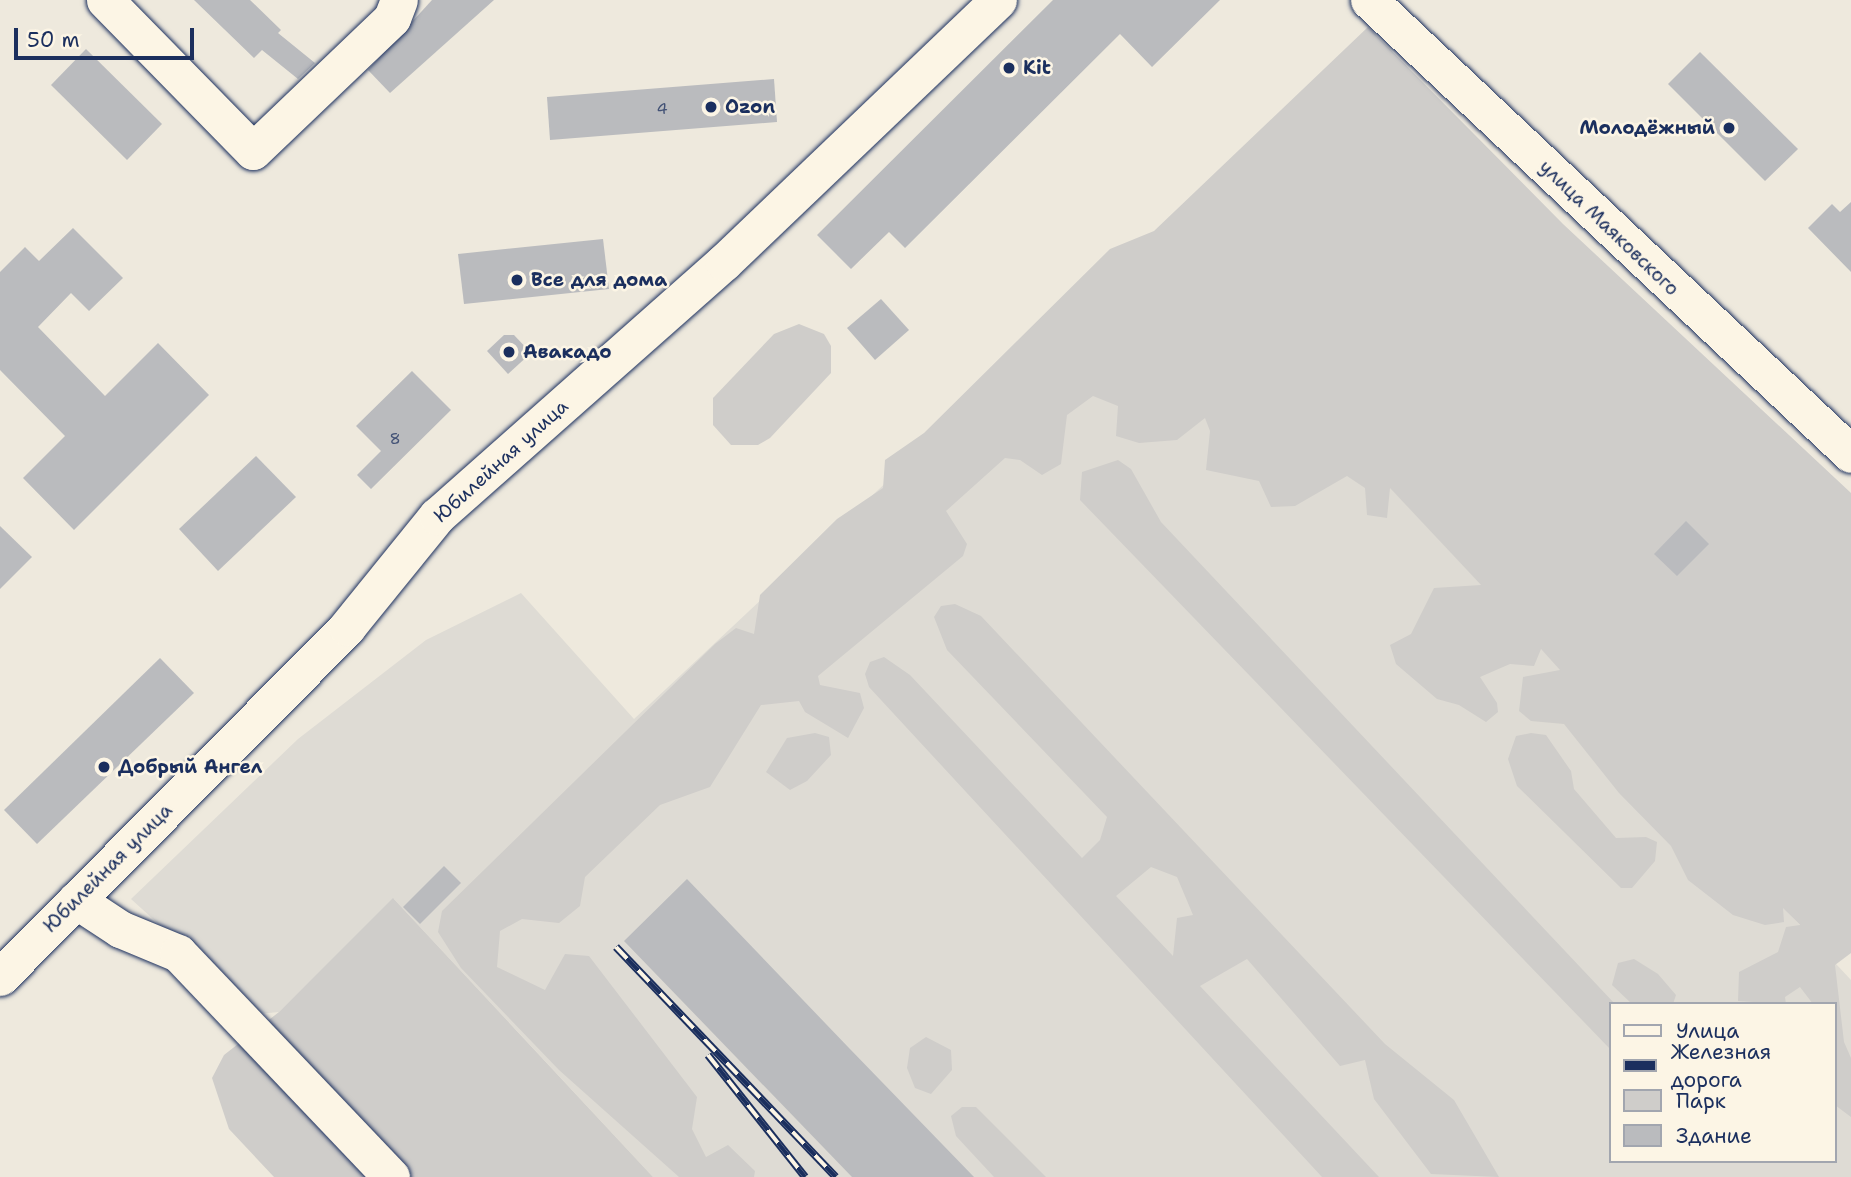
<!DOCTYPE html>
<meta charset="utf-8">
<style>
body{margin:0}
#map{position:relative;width:1851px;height:1177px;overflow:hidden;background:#eee9dd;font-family:"Shantell Sans",sans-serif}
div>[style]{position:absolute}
.built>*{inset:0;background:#dedbd4}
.green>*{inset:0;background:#cfcdca}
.building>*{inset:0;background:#babbbe}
.roads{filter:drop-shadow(0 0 2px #1b2f5e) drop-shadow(0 0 2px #1b2f5e)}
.minor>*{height:37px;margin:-18.5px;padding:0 18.5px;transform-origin:18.5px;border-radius:18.5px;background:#fcf5e5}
.rail>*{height:8px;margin-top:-4px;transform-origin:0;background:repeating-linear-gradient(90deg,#fcf5e5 0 16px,#1b2f5e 0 32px);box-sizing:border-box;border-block:2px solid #1b2f5e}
.dots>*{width:19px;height:19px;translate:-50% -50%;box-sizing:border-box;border:4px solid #fcf5e5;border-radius:50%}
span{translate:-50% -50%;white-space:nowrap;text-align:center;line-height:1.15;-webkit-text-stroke:5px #fcf5e5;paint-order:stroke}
.number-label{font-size:16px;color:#435276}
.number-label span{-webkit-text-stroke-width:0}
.poi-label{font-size:19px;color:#1b2f5e;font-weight:700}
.left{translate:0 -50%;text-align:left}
.right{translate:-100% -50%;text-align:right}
.street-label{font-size:19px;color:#1b2f5e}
.legend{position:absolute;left:1609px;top:1002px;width:228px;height:161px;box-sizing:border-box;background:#fcf5e5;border:2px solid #a2a6af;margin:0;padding:9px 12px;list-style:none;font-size:21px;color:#1b2f5e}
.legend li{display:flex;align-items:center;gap:14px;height:35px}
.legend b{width:35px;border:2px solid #a2a6af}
.scale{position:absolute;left:14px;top:28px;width:180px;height:32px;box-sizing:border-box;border:4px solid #1b2f5e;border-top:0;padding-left:9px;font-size:21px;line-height:24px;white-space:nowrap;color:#1b2f5e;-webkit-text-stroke:5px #fcf5e5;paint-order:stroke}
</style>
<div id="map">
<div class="built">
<div style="clip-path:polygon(evenodd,1152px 233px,1851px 980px,1851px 1177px,653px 1177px,394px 899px,279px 1012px,258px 1014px,131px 899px,298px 739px,426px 640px,521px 593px,634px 719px,1152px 233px,1611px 1004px,1835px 1004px,1835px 1161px,1611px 1161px,1611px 1004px)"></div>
</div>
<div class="green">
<div style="clip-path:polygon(1368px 27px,1563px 224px,1851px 493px,1851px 953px,1835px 965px,1844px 1042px,1851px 1058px,1851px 1117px,1835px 1105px,1835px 1004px,1813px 1004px,1800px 987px,1785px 997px,1786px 1004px,1738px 1001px,1739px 972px,1778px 952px,1786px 927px,1800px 925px,1783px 908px,1784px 922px,1765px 925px,1733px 915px,1688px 880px,1671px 846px,1619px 793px,1564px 724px,1531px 721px,1519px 711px,1523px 677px,1560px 670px,1541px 649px,1534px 666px,1510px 664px,1480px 677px,1497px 703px,1498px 712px,1486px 722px,1459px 705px,1437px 699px,1396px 664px,1390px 645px,1411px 634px,1434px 588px,1481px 585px,1390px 488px,1387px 518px,1367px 515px,1365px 488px,1347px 476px,1295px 506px,1271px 507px,1259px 481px,1206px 470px,1210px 431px,1205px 418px,1177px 440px,1139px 443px,1116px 436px,1118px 406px,1093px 396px,1067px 415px,1061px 464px,1042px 475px,1020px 460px,1005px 458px,946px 511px,967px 544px,963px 556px,818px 676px,820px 685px,860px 693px,864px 708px,848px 738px,805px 712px,799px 701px,761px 705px,710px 787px,660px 805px,585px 877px,580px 906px,559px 923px,522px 919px,500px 931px,497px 967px,545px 990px,565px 954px,589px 956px,697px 1097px,692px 1129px,706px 1157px,728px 1145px,755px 1171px,754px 1177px,679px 1177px,559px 1070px,461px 968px,438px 932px,442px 911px,715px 644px,736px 628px,754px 634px,760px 595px,837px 519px,883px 488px,885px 460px,924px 433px,1110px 249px,1154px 231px)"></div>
<div style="clip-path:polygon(799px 324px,824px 334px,831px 346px,831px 373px,770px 438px,758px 445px,731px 445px,713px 425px,713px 398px,774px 334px)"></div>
<div style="clip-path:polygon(1118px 460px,1131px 469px,1161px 522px,1615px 1004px,1611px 1050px,1080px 500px,1082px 472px)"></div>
<div style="clip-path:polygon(evenodd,955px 604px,981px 616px,1385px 1044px,1454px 1100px,1499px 1177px,1431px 1174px,1374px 1099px,1365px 1060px,1340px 1066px,1247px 959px,1200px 986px,1379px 1177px,1322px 1177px,869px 687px,865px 674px,870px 662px,884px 657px,910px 675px,1082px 858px,1100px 840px,1107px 817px,947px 650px,934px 617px,941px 606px,955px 604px,1151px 867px,1177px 877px,1193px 915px,1177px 918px,1173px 956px,1116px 896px,1151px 867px)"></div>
<div style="clip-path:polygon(815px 733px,829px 737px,831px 755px,807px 781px,790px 790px,766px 772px,787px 738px)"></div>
<div style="clip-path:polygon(1531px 733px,1546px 735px,1571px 771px,1574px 789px,1616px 838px,1646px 837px,1657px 842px,1655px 861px,1632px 888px,1621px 888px,1517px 786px,1508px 759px,1516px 736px)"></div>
<div style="clip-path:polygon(393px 898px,653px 1177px,274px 1177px,229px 1129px,212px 1078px,224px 1055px,279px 1012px)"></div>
<div style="clip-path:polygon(1634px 959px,1658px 974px,1676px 995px,1673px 1004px,1632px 1004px,1612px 985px,1618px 963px)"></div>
<div style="clip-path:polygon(926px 1037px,951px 1050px,952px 1070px,931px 1094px,915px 1088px,907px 1068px,910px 1048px)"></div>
<div style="clip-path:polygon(962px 1107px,976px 1107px,1046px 1177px,994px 1177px,956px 1136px,951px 1116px)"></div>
</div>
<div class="building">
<div style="clip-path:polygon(194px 0,250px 0,281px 30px,278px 33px,315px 63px,298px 79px,262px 50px,254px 58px)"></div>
<div style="clip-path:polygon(432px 0,494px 0,390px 93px,368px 70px)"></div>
<div style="clip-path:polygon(1053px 0,1220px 0,1152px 67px,1120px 34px,905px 248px,889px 232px,851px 269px,817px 235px)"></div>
<div style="clip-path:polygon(86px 49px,162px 124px,127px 160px,51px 85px)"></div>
<div style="clip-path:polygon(1700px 52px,1798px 149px,1765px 181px,1668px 84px)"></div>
<div style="clip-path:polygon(774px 79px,777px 122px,550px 140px,547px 97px)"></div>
<div style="clip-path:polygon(1851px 202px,1851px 272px,1808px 228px,1832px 204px,1840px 212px)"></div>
<div style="clip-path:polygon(73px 228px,123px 278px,89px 311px,71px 293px,38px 327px,105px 396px,158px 343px,209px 395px,74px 530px,23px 478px,65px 436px,0 370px,0 272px,25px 247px,39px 261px)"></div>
<div style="clip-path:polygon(603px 239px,609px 289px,464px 304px,458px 254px)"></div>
<div style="clip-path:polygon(881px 299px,909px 330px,875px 360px,847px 328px)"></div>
<div style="clip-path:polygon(504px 335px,514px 335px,531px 353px,508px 374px,487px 351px)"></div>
<div style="clip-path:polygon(412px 371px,451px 410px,371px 489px,357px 475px,381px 451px,356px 426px)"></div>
<div style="clip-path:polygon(256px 456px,296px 497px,218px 571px,179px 529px)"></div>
<div style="clip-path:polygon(1686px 521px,1709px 544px,1677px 576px,1654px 554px)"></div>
<div style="clip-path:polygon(0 526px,32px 557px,0 589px)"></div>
<div style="clip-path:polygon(160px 658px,194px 693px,37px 844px,4px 810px)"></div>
<div style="clip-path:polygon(444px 866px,461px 883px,420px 924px,403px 907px)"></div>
<div style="clip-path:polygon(687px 879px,849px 1048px,974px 1177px,852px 1177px,624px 941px)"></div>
</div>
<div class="roads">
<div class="minor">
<div style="left:105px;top:0;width:211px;rotate:45.6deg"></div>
<div style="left:253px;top:151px;width:192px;rotate:-43.7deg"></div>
<div style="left:392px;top:18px;width:19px;rotate:-69deg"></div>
<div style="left:1369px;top:0;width:662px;rotate:43.29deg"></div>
<div style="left:76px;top:900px;width:53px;rotate:33.4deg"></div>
<div style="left:120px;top:929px;width:63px;rotate:22.5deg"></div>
<div style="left:178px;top:953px;width:309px;rotate:46.4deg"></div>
<div style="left:0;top:977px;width:493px;rotate:-45.2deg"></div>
<div style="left:347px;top:627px;width:143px;rotate:-51deg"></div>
<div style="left:437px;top:516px;width:383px;rotate:-41.5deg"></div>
<div style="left:724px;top:262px;width:379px;rotate:-43.7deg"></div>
</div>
</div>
<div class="rail">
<div style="left:616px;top:947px;width:318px;rotate:46.3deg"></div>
<div style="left:708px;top:1055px;width:156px;rotate:51.5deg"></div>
</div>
<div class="dots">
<div style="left:1009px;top:68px;background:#1b2f5e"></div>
<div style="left:711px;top:107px;background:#1b2f5e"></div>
<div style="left:1729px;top:128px;background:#1b2f5e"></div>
<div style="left:517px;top:280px;background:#1b2f5e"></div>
<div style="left:509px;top:352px;background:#1b2f5e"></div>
<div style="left:104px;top:767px;background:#1b2f5e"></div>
</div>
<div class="number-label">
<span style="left:662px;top:109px">4</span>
<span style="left:395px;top:439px">8</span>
</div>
<div class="poi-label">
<span class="left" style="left:1023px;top:68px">Kit</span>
<span class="left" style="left:725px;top:107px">Ozon</span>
<span class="right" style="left:1715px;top:128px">Молодёжный</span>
<span class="left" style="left:531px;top:280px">Все для дома</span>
<span class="left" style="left:523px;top:352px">Авакадо</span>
<span class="left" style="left:118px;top:767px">Добрый Ангел</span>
</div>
<div class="street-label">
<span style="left:1609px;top:228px;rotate:44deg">улица Маяковского</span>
<span style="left:501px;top:461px;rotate:-42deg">Юбилейная улица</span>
<span style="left:108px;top:868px;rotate:-45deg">Юбилейная улица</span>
</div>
<ul class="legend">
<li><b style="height:9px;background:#fcf5e5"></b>Улица</li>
<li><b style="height:9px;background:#1b2f5e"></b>Железная дорога</li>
<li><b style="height:19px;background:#cfcdca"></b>Парк</li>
<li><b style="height:19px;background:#babbbe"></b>Здание</li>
</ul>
<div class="scale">50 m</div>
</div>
